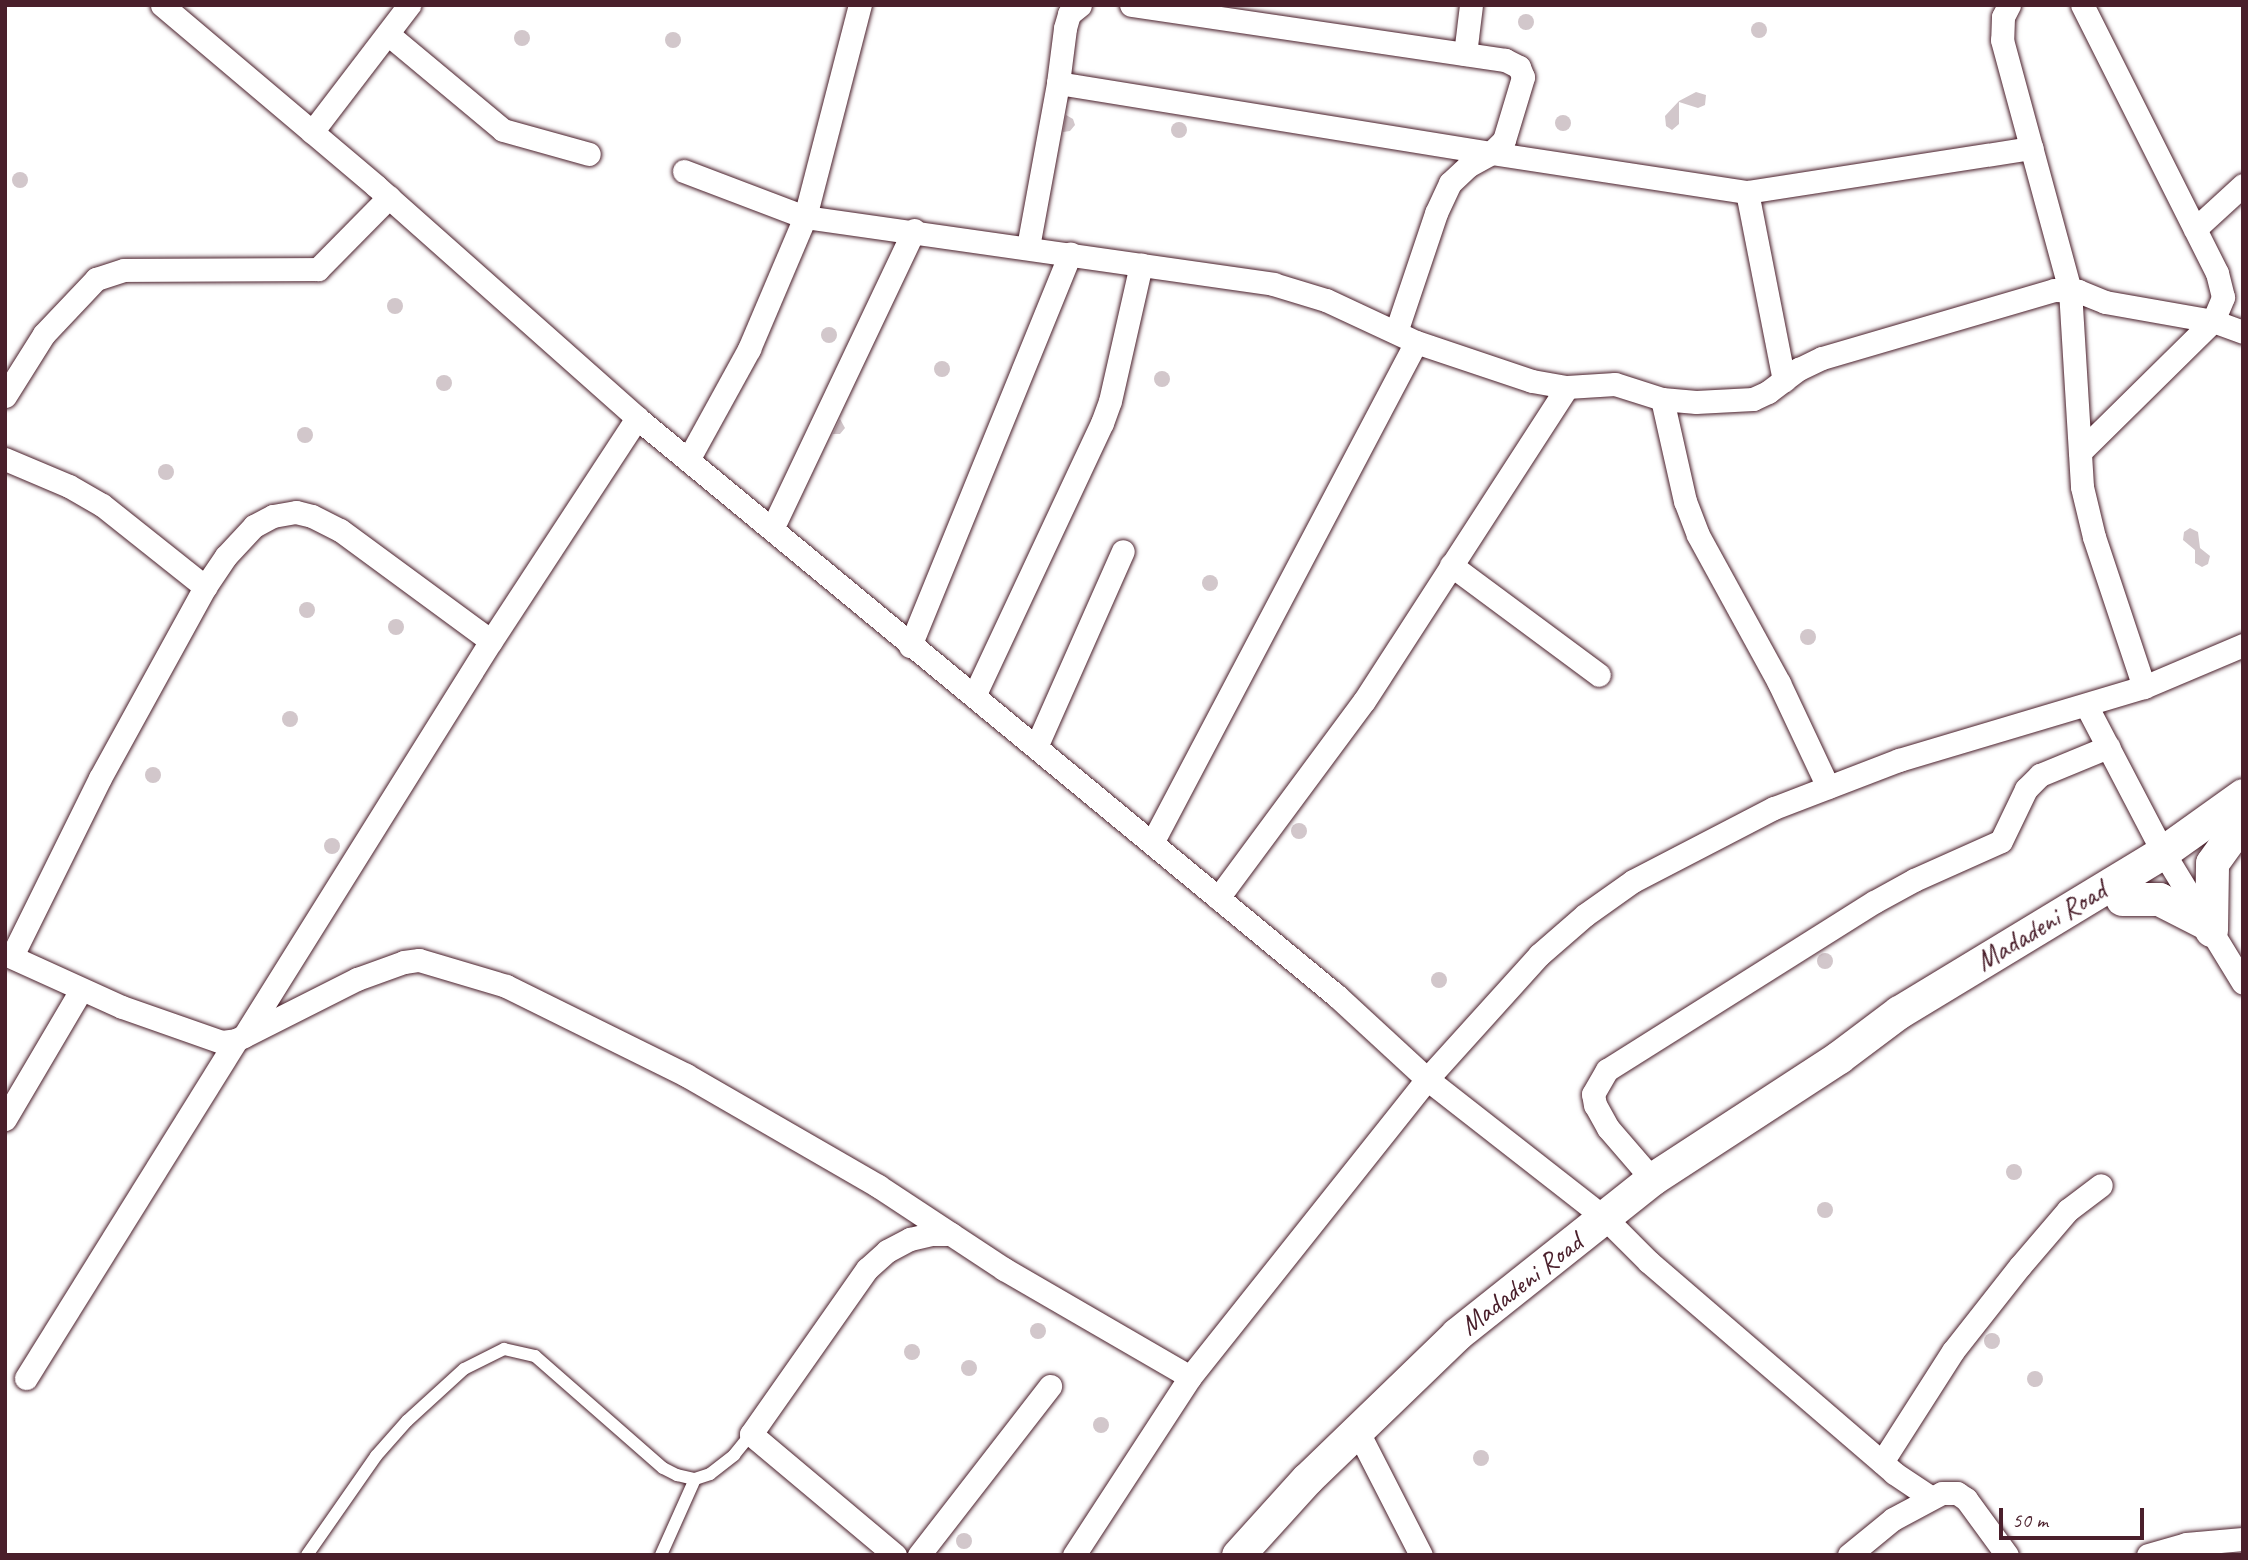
<!DOCTYPE html>
<style>
body{margin:0}
#map{position:relative;width:2248px;height:1560px;overflow:hidden;background:#fff;font-family:Caveat,sans-serif}
div>[style]{position:absolute}
.building>*{inset:0;background:#d2c7cb}
.round{border-radius:50%}
.roads{filter:drop-shadow(0 0 2px #4a1f2b) drop-shadow(0 0 2px #4a1f2b)}
.lane>*{height:12px;margin:-6px;padding:0 6px;transform-origin:6px;border-radius:6px;background:#fff}
.street>*{height:23px;margin:-11.5px;padding:0 11.5px;transform-origin:11.5px;border-radius:11.5px;background:#fff}
.secondary>*{height:33px;margin:-16.5px;padding:0 16.5px;transform-origin:16.5px;border-radius:16.5px;background:#fff}
span{translate:-50% -50%;white-space:nowrap;text-align:center;line-height:1.15;-webkit-text-stroke:5px #fff;paint-order:stroke}
.street-label{font-size:28px;color:#4a1f2b}
.frame{position:absolute;inset:0;border:7px solid #4a1f2b;pointer-events:none}
.scale{position:absolute;left:1999px;top:1508px;width:145px;height:32px;box-sizing:border-box;border:4px solid #4a1f2b;border-top:0;padding-left:9px;font-size:21px;line-height:24px;white-space:nowrap;color:#4a1f2b;-webkit-text-stroke:5px #fff;paint-order:stroke}
</style>
<div id="map">
<div class="building">
<div class="round" style="left:1518px;top:14px;width:16px;height:16px"></div>
<div class="round" style="left:1751px;top:22px;width:16px;height:16px"></div>
<div class="round" style="left:514px;top:30px;width:16px;height:16px"></div>
<div class="round" style="left:665px;top:32px;width:16px;height:16px"></div>
<div style="clip-path:polygon(1696px 92px,1706px 95px,1705px 105px,1698px 108px,1679px 102px,1679px 124px,1672px 130px,1666px 126px,1665px 116px,1679px 101px)"></div>
<div class="round" style="left:1555px;top:115px;width:16px;height:16px"></div>
<div style="clip-path:polygon(1066px 115px,1073px 119px,1075px 125px,1070px 131px,1063px 132px)"></div>
<div class="round" style="left:1171px;top:122px;width:16px;height:16px"></div>
<div class="round" style="left:12px;top:172px;width:16px;height:16px"></div>
<div class="round" style="left:387px;top:298px;width:16px;height:16px"></div>
<div class="round" style="left:821px;top:327px;width:16px;height:16px"></div>
<div class="round" style="left:934px;top:361px;width:16px;height:16px"></div>
<div class="round" style="left:1154px;top:371px;width:16px;height:16px"></div>
<div class="round" style="left:436px;top:375px;width:16px;height:16px"></div>
<div style="clip-path:polygon(840px 419px,845px 428px,840px 434px,833px 434px)"></div>
<div class="round" style="left:297px;top:427px;width:16px;height:16px"></div>
<div class="round" style="left:158px;top:464px;width:16px;height:16px"></div>
<div style="clip-path:polygon(2190px 528px,2198px 532px,2200px 548px,2210px 556px,2208px 564px,2202px 567px,2195px 563px,2195px 550px,2183px 540px,2184px 532px)"></div>
<div class="round" style="left:1202px;top:575px;width:16px;height:16px"></div>
<div class="round" style="left:299px;top:602px;width:16px;height:16px"></div>
<div class="round" style="left:388px;top:619px;width:16px;height:16px"></div>
<div class="round" style="left:1800px;top:629px;width:16px;height:16px"></div>
<div class="round" style="left:282px;top:711px;width:16px;height:16px"></div>
<div class="round" style="left:145px;top:767px;width:16px;height:16px"></div>
<div class="round" style="left:1291px;top:823px;width:16px;height:16px"></div>
<div class="round" style="left:324px;top:838px;width:16px;height:16px"></div>
<div class="round" style="left:1817px;top:953px;width:16px;height:16px"></div>
<div class="round" style="left:1431px;top:972px;width:16px;height:16px"></div>
<div class="round" style="left:2006px;top:1164px;width:16px;height:16px"></div>
<div class="round" style="left:1817px;top:1202px;width:16px;height:16px"></div>
<div class="round" style="left:1030px;top:1323px;width:16px;height:16px"></div>
<div class="round" style="left:1984px;top:1333px;width:16px;height:16px"></div>
<div class="round" style="left:904px;top:1344px;width:16px;height:16px"></div>
<div class="round" style="left:961px;top:1360px;width:16px;height:16px"></div>
<div class="round" style="left:2027px;top:1371px;width:16px;height:16px"></div>
<div class="round" style="left:1093px;top:1417px;width:16px;height:16px"></div>
<div class="round" style="left:1473px;top:1450px;width:16px;height:16px"></div>
<div class="round" style="left:956px;top:1533px;width:16px;height:16px"></div>
</div>
<div class="roads">
<div class="lane">
<div style="left:307px;top:1555px;width:121px;rotate:-55.1deg"></div>
<div style="left:376px;top:1456px;width:47px;rotate:-48.5deg"></div>
<div style="left:407px;top:1421px;width:77px;rotate:-42.4deg"></div>
<div style="left:464px;top:1369px;width:45px;rotate:-26.6deg"></div>
<div style="left:504px;top:1349px;width:32px;rotate:13deg"></div>
<div style="left:535px;top:1356px;width:170px;rotate:41.2deg"></div>
<div style="left:663px;top:1468px;width:16px;rotate:27deg"></div>
<div style="left:677px;top:1475px;width:18px;rotate:13deg"></div>
<div style="left:695px;top:1479px;width:16px;rotate:-18deg"></div>
<div style="left:710px;top:1474px;width:31px;rotate:-38deg"></div>
<div style="left:734px;top:1455px;width:27px;rotate:-51deg"></div>
<div style="left:661px;top:1555px;width:83px;rotate:-65.9deg"></div>
</div>
<div class="street">
<div style="left:162px;top:5px;width:280px;rotate:40.2deg"></div>
<div style="left:376px;top:186px;width:349px;rotate:41.6deg"></div>
<div style="left:637px;top:418px;width:908px;rotate:39.55deg"></div>
<div style="left:1337px;top:996px;width:122px;rotate:42.7deg"></div>
<div style="left:1427px;top:1079px;width:226px;rotate:38deg"></div>
<div style="left:1605px;top:1218px;width:62px;rotate:45deg"></div>
<div style="left:1649px;top:1262px;width:323px;rotate:40.7deg"></div>
<div style="left:1894px;top:1473px;width:43px;rotate:33.7deg"></div>
<div style="left:2009px;top:5px;width:13px;rotate:117deg"></div>
<div style="left:2003px;top:17px;width:23px;rotate:92deg"></div>
<div style="left:2002px;top:40px;width:259px;rotate:74.8deg"></div>
<div style="left:2070px;top:290px;width:197px;rotate:86.5deg"></div>
<div style="left:2082px;top:487px;width:51px;rotate:76.5deg"></div>
<div style="left:2094px;top:537px;width:158px;rotate:71.6deg"></div>
<div style="left:389px;top:35px;width:148px;rotate:39.8deg"></div>
<div style="left:503px;top:130px;width:89px;rotate:15.6deg"></div>
<div style="left:1465px;top:54px;width:49px;rotate:-83deg"></div>
<div style="left:1058px;top:83px;width:439px;rotate:9.2deg"></div>
<div style="left:1491px;top:153px;width:18px;rotate:-45deg"></div>
<div style="left:1504px;top:140px;width:66px;rotate:-73.2deg"></div>
<div style="left:1523px;top:77px;width:11px;rotate:-112deg"></div>
<div style="left:1519px;top:67px;width:16px;rotate:-153deg"></div>
<div style="left:1505px;top:60px;width:378px;rotate:-171.6deg"></div>
<div style="left:312px;top:132px;width:160px;rotate:-52.6deg"></div>
<div style="left:684px;top:171px;width:129px;rotate:20.8deg"></div>
<div style="left:805px;top:217px;width:473px;rotate:8.1deg"></div>
<div style="left:1273px;top:284px;width:55px;rotate:16.8deg"></div>
<div style="left:1326px;top:300px;width:99px;rotate:25deg"></div>
<div style="left:1416px;top:342px;width:122px;rotate:18.6deg"></div>
<div style="left:1532px;top:381px;width:36px;rotate:10deg"></div>
<div style="left:1567px;top:387px;width:48px;rotate:-3.6deg"></div>
<div style="left:1615px;top:384px;width:49px;rotate:17.7deg"></div>
<div style="left:1662px;top:399px;width:105px;rotate:77.3deg"></div>
<div style="left:1685px;top:501px;width:36px;rotate:69deg"></div>
<div style="left:1698px;top:535px;width:169px;rotate:61.3deg"></div>
<div style="left:1779px;top:683px;width:115px;rotate:64.8deg"></div>
<div style="left:1747px;top:192px;width:192px;rotate:78.9deg"></div>
<div style="left:2195px;top:229px;width:65px;rotate:-42.5deg"></div>
<div style="left:1028px;top:247px;width:167px;rotate:-79.6deg"></div>
<div style="left:1058px;top:83px;width:55px;rotate:-82.7deg"></div>
<div style="left:1065px;top:28px;width:15px;rotate:-74deg"></div>
<div style="left:1069px;top:14px;width:14px;rotate:-39deg"></div>
<div style="left:1396px;top:332px;width:126px;rotate:-71.4deg"></div>
<div style="left:1436px;top:213px;width:33px;rotate:-65deg"></div>
<div style="left:1450px;top:183px;width:25px;rotate:-43deg"></div>
<div style="left:1468px;top:166px;width:26px;rotate:-29deg"></div>
<div style="left:1491px;top:153px;width:259px;rotate:8.7deg"></div>
<div style="left:1747px;top:192px;width:288px;rotate:-8.8deg"></div>
<div style="left:5px;top:396px;width:73px;rotate:-57.8deg"></div>
<div style="left:44px;top:334px;width:76px;rotate:-46.6deg"></div>
<div style="left:96px;top:279px;width:29px;rotate:-18deg"></div>
<div style="left:124px;top:270px;width:194px;rotate:-0.3deg"></div>
<div style="left:318px;top:269px;width:101px;rotate:-45.4deg"></div>
<div style="left:1662px;top:399px;width:34px;rotate:5deg"></div>
<div style="left:1696px;top:402px;width:57px;rotate:-3deg"></div>
<div style="left:1753px;top:399px;width:17px;rotate:-25deg"></div>
<div style="left:1768px;top:392px;width:39px;rotate:-37deg"></div>
<div style="left:1799px;top:369px;width:25px;rotate:-26deg"></div>
<div style="left:1822px;top:358px;width:242px;rotate:-16.3deg"></div>
<div style="left:2054px;top:290px;width:24px;rotate:2deg"></div>
<div style="left:2078px;top:291px;width:29px;rotate:22deg"></div>
<div style="left:2105px;top:302px;width:110px;rotate:10deg"></div>
<div style="left:2213px;top:321px;width:32px;rotate:20deg"></div>
<div style="left:2080px;top:452px;width:187px;rotate:-44.6deg"></div>
<div style="left:2213px;top:321px;width:26px;rotate:-67deg"></div>
<div style="left:2223px;top:297px;width:25px;rotate:-104deg"></div>
<div style="left:2217px;top:273px;width:300px;rotate:-116.7deg"></div>
<div style="left:5px;top:459px;width:69px;rotate:22.9deg"></div>
<div style="left:69px;top:486px;width:38px;rotate:30deg"></div>
<div style="left:102px;top:505px;width:132px;rotate:38.5deg"></div>
<div style="left:688px;top:460px;width:127px;rotate:-61.2deg"></div>
<div style="left:749px;top:349px;width:143px;rotate:-67deg"></div>
<div style="left:805px;top:217px;width:219px;rotate:-75.5deg"></div>
<div style="left:772px;top:529px;width:331px;rotate:-64.6deg"></div>
<div style="left:1451px;top:565px;width:184px;rotate:36.6deg"></div>
<div style="left:910px;top:646px;width:424px;rotate:-67.8deg"></div>
<div style="left:974px;top:696px;width:302px;rotate:-64.9deg"></div>
<div style="left:1102px;top:423px;width:23px;rotate:-70deg"></div>
<div style="left:1110px;top:401px;width:140px;rotate:-77.2deg"></div>
<div style="left:2086px;top:705px;width:166px;rotate:62.4deg"></div>
<div style="left:2163px;top:852px;width:153px;rotate:58.6deg"></div>
<div style="left:1036px;top:747px;width:214px;rotate:-66.1deg"></div>
<div style="left:1152px;top:843px;width:566px;rotate:-62.21deg"></div>
<div style="left:1218px;top:898px;width:245px;rotate:-53.5deg"></div>
<div style="left:1364px;top:701px;width:374px;rotate:-57.1deg"></div>
<div style="left:5px;top:954px;width:128px;rotate:24.4deg"></div>
<div style="left:122px;top:1007px;width:106px;rotate:19.3deg"></div>
<div style="left:222px;top:1042px;width:14px;rotate:-8deg"></div>
<div style="left:236px;top:1040px;width:136px;rotate:-26.8deg"></div>
<div style="left:357px;top:979px;width:50px;rotate:-19.9deg"></div>
<div style="left:404px;top:962px;width:15px;rotate:-8deg"></div>
<div style="left:419px;top:960px;width:91px;rotate:16.6deg"></div>
<div style="left:506px;top:986px;width:201px;rotate:26.3deg"></div>
<div style="left:686px;top:1075px;width:222px;rotate:30deg"></div>
<div style="left:878px;top:1186px;width:151px;rotate:33.4deg"></div>
<div style="left:1004px;top:1269px;width:215px;rotate:30.1deg"></div>
<div style="left:12px;top:956px;width:199px;rotate:-63.7deg"></div>
<div style="left:100px;top:778px;width:218px;rotate:-61.2deg"></div>
<div style="left:205px;top:587px;width:37px;rotate:-56deg"></div>
<div style="left:226px;top:556px;width:41px;rotate:-47deg"></div>
<div style="left:254px;top:526px;width:21px;rotate:-28deg"></div>
<div style="left:273px;top:516px;width:23px;rotate:-10deg"></div>
<div style="left:296px;top:512px;width:16px;rotate:14deg"></div>
<div style="left:312px;top:516px;width:31px;rotate:27deg"></div>
<div style="left:340px;top:530px;width:187px;rotate:36.3deg"></div>
<div style="left:244px;top:1036px;width:466px;rotate:-58deg"></div>
<div style="left:491px;top:641px;width:267px;rotate:-56.8deg"></div>
<div style="left:5px;top:1119px;width:150px;rotate:-59.5deg"></div>
<div style="left:1652px;top:1179px;width:67px;rotate:-130.8deg"></div>
<div style="left:1608px;top:1128px;width:26px;rotate:-119deg"></div>
<div style="left:1595px;top:1105px;width:11px;rotate:-100deg"></div>
<div style="left:1593px;top:1094px;width:28px;rotate:-60deg"></div>
<div style="left:1607px;top:1070px;width:315px;rotate:-32.2deg"></div>
<div style="left:1874px;top:902px;width:46px;rotate:-28.8deg"></div>
<div style="left:1914px;top:880px;width:95px;rotate:-24.1deg"></div>
<div style="left:2001px;top:841px;width:58px;rotate:-64.3deg"></div>
<div style="left:2026px;top:789px;width:20px;rotate:-45deg"></div>
<div style="left:2040px;top:775px;width:74px;rotate:-22.4deg"></div>
<div style="left:26px;top:1378px;width:398px;rotate:-58.1deg"></div>
<div style="left:1357px;top:1430px;width:140px;rotate:62.9deg"></div>
<div style="left:1882px;top:1462px;width:132px;rotate:-57.4deg"></div>
<div style="left:1953px;top:1351px;width:108px;rotate:-51.8deg"></div>
<div style="left:2020px;top:1266px;width:74px;rotate:-49.4deg"></div>
<div style="left:2068px;top:1210px;width:41px;rotate:-37.1deg"></div>
<div style="left:895px;top:1555px;width:188px;rotate:-140deg"></div>
<div style="left:751px;top:1434px;width:202px;rotate:-54.9deg"></div>
<div style="left:867px;top:1269px;width:27px;rotate:-42deg"></div>
<div style="left:887px;top:1251px;width:26px;rotate:-28deg"></div>
<div style="left:910px;top:1239px;width:23px;rotate:-13deg"></div>
<div style="left:932px;top:1234px;width:19px"></div>
<div style="left:919px;top:1555px;width:214px;rotate:-52.2deg"></div>
<div style="left:1074px;top:1555px;width:212px;rotate:-56.9deg"></div>
<div style="left:1190px;top:1377px;width:381px;rotate:-51.5deg"></div>
<div style="left:1427px;top:1079px;width:167px;rotate:-47.9deg"></div>
<div style="left:1539px;top:955px;width:61px;rotate:-41deg"></div>
<div style="left:1585px;top:915px;width:59px;rotate:-35.3deg"></div>
<div style="left:1633px;top:881px;width:159px;rotate:-27.4deg"></div>
<div style="left:1774px;top:808px;width:134px;rotate:-21deg"></div>
<div style="left:1899px;top:760px;width:256px;rotate:-16.6deg"></div>
<div style="left:2144px;top:687px;width:108px;rotate:-23deg"></div>
<div style="left:1849px;top:1555px;width:57px;rotate:-39.3deg"></div>
<div style="left:1893px;top:1519px;width:55px;rotate:-28deg"></div>
<div style="left:1942px;top:1493px;width:15px"></div>
<div style="left:1957px;top:1493px;width:11px;rotate:34deg"></div>
<div style="left:1966px;top:1499px;width:69px;rotate:53.8deg"></div>
<div style="left:2148px;top:1555px;width:40px;rotate:-16deg"></div>
<div style="left:2186px;top:1544px;width:57px;rotate:-5deg"></div>
</div>
<div class="secondary">
<div style="left:2122px;top:899px;width:37px"></div>
<div style="left:2159px;top:899px;width:55px;rotate:27deg"></div>
<div style="left:2211px;top:930px;width:67px;rotate:-89.1deg"></div>
<div style="left:2212px;top:863px;width:53px;rotate:-54.2deg"></div>
<div style="left:1238px;top:1555px;width:103px;rotate:-47.8deg"></div>
<div style="left:1307px;top:1479px;width:209px;rotate:-44deg"></div>
<div style="left:1457px;top:1334px;width:249px;rotate:-38.5deg"></div>
<div style="left:1652px;top:1179px;width:223px;rotate:-33.1deg"></div>
<div style="left:1839px;top:1057px;width:75px;rotate:-36.9deg"></div>
<div style="left:1899px;top:1012px;width:309px;rotate:-31.2deg"></div>
<div style="left:2163px;top:852px;width:98px;rotate:-35.5deg"></div>
</div>
</div>
<div class="street-label">
<span style="left:2041px;top:926px;rotate:-31deg">Madadeni Road</span>
<span style="left:1521px;top:1284px;rotate:-38deg">Madadeni Road</span>
</div>
<div class="frame"></div>
<div class="scale">50 m</div>
</div>
